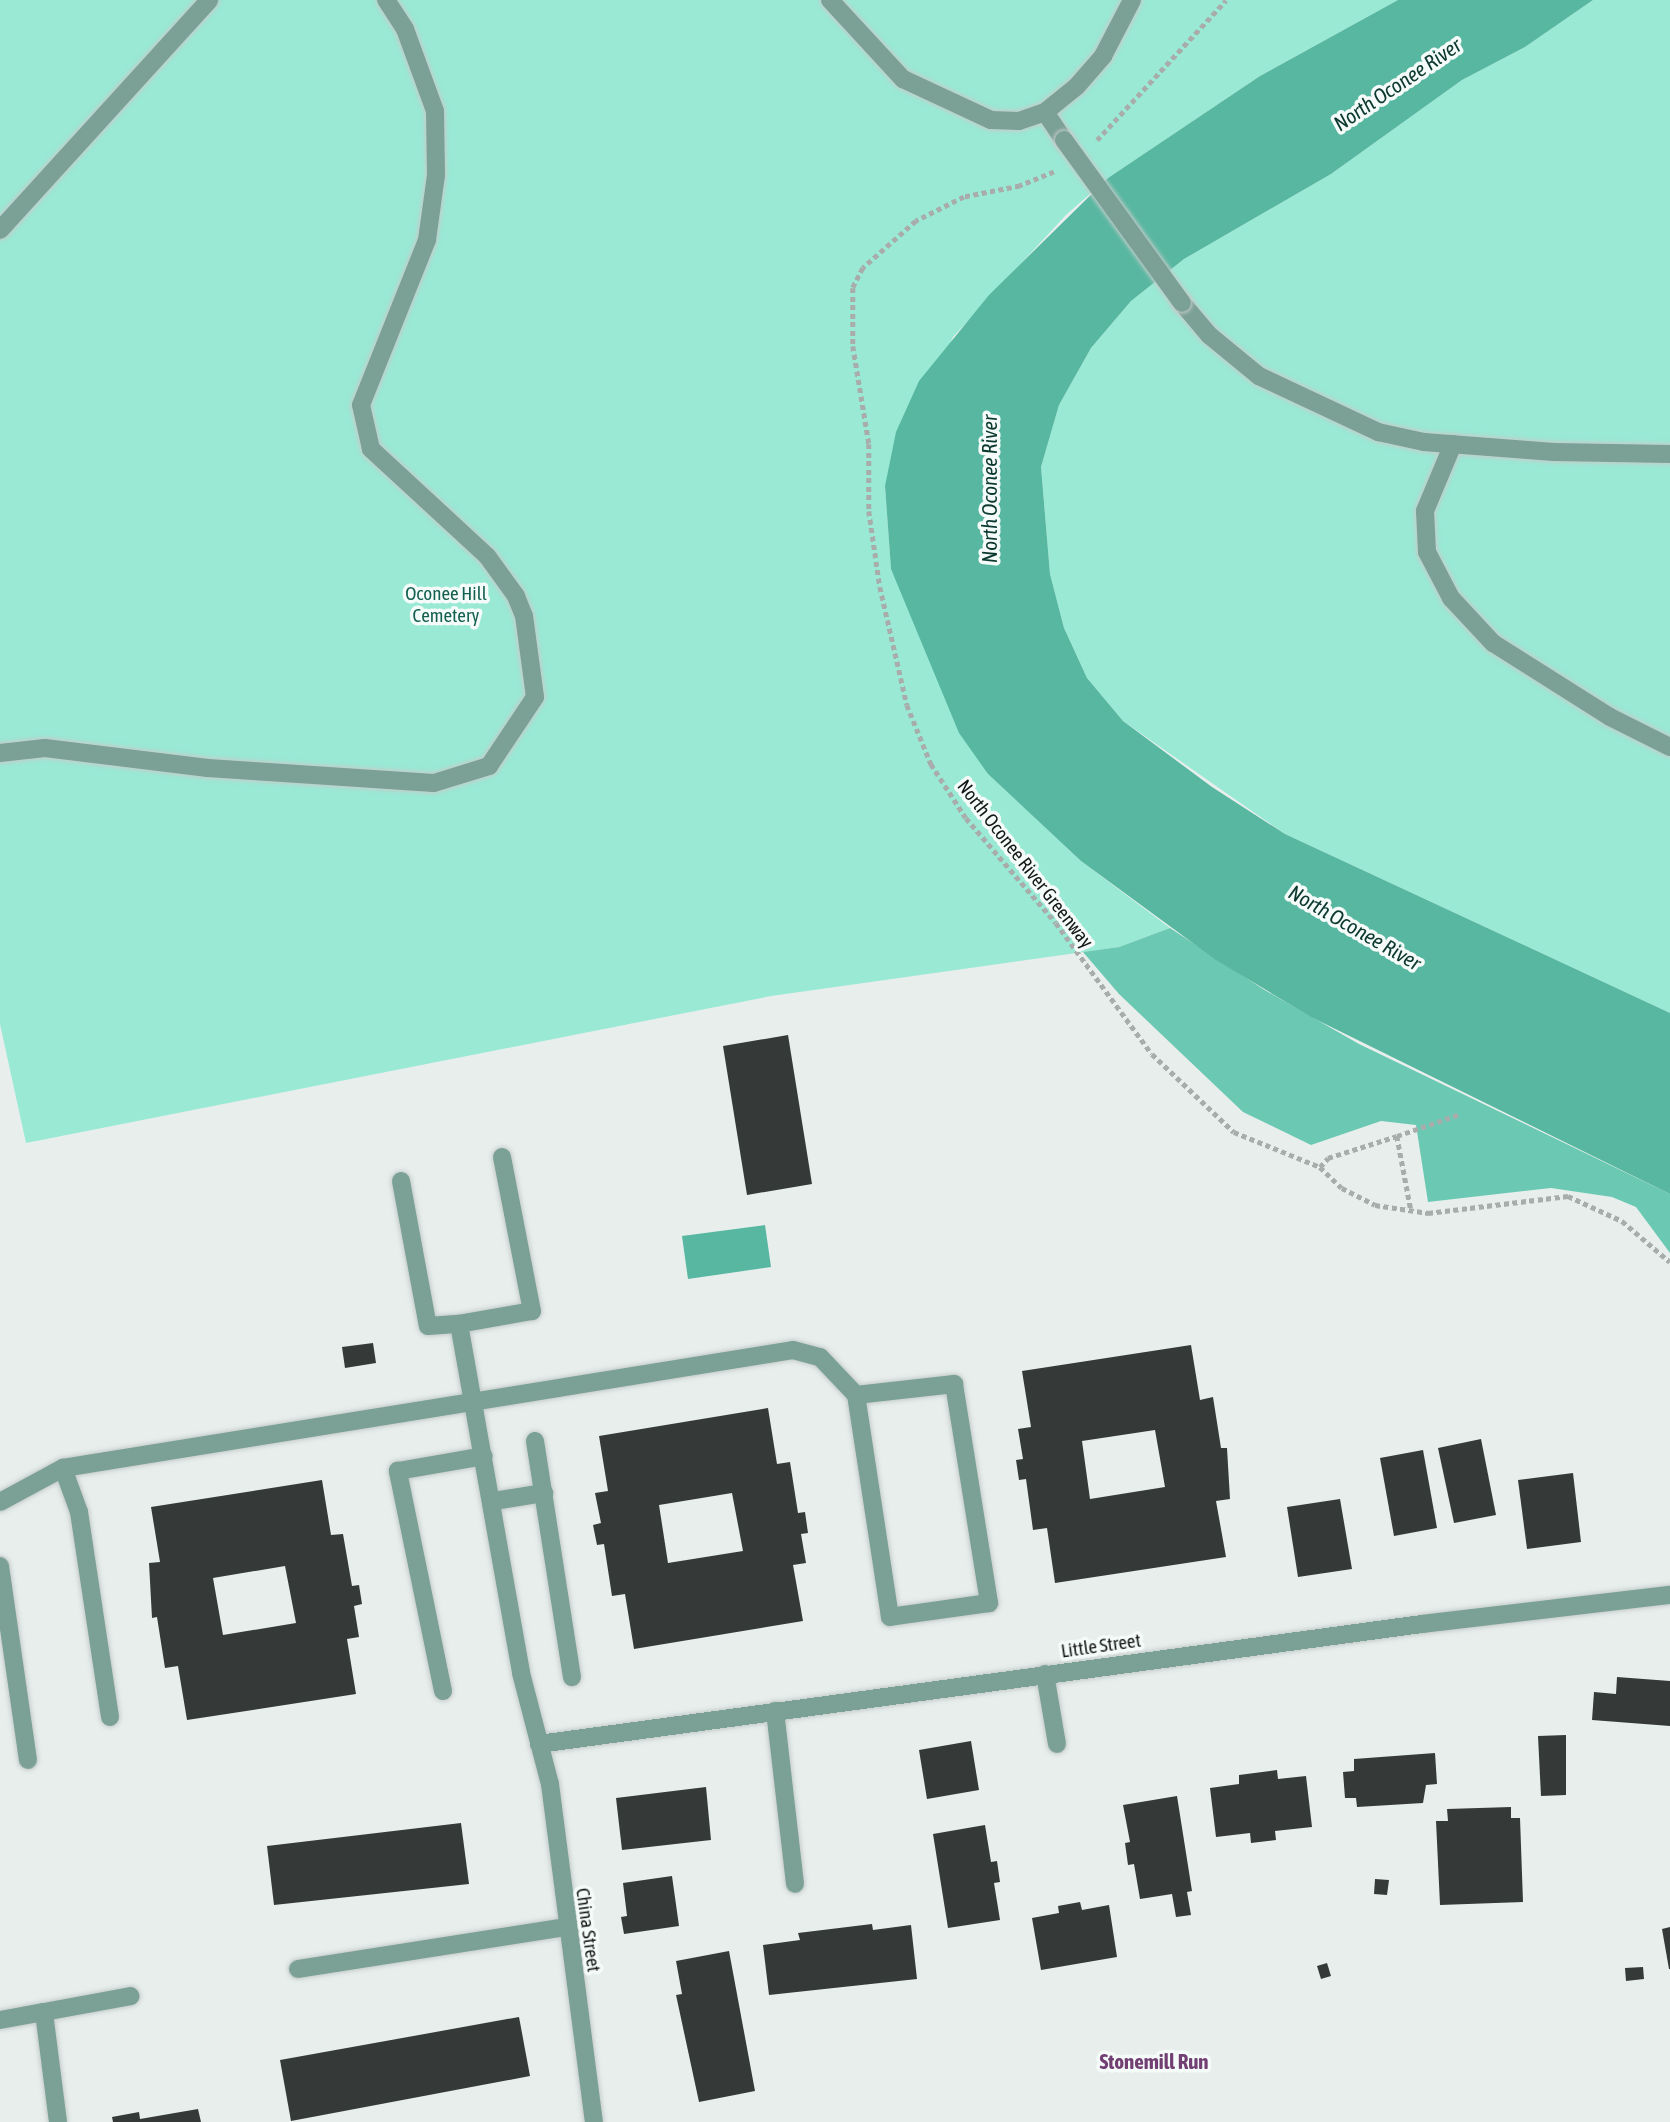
<!DOCTYPE html>
<style>
body{margin:0}
#map{position:relative;width:1670px;height:2122px;overflow:hidden;background:#e7eeec;font-family:"Asap Condensed",sans-serif}
div>[style]{position:absolute}
.green>*{inset:0;background:#99e9d5}
.forest>*{inset:0;background:#6bc9b3}
.water>*{inset:0;background:#58b7a1}
.building>*{inset:0;background:#353a39}
.path>*{height:4.5px;margin-top:-2.25px;transform-origin:0;background:repeating-linear-gradient(90deg,#a8adac 0 5px,transparent 0 8.5px)}
.roads{filter:drop-shadow(0 0 2px #c5ccca) drop-shadow(0 0 2px #c5ccca)}
.minor>*{height:18px;margin:-9px;padding:0 9px;transform-origin:9px;border-radius:9px;background:#7ba096}
.bridges{filter:drop-shadow(0 0 2px #c5ccca) drop-shadow(0 0 2px #c5ccca)}
.minor-bridge>*{height:18px;margin:-9px;padding:0 9px;transform-origin:9px;border-radius:9px;background:#7ba096}
span{translate:-50% -50%;white-space:nowrap;text-align:center;line-height:1.15;-webkit-text-stroke:7px #f5fbf9;paint-order:stroke}
.park-label{font-size:19px;color:#136051}
.street-label{font-size:19px;color:#151717}
.water-label{font-size:21px;color:#0b382f;font-style:italic}
.neighbourhood-label{font-size:21px;color:#713f72;font-weight:700}
</style>
<div id="map">
<div class="green">
<div style="clip-path:polygon(0 0,1398px 0,1260px 76px,1108px 178px,1066px 215px,953px 337px,885px 486px,891px 569px,988px 774px,1081px 861px,1170px 928px,1119px 947px,771px 996px,26px 1143px,0 1024px)"></div>
<div style="clip-path:polygon(1593px 0,1670px 0,1670px 1013px,1285px 834px,1123px 721px,1087px 678px,1064px 628px,1050px 574px,1041px 467px,1059px 405px,1091px 348px,1131px 301px,1184px 259px,1331px 174px,1462px 80px,1525px 47px)"></div>
</div>
<div class="forest">
<div style="clip-path:polygon(1170px 928px,1263px 989px,1359px 1044px,1670px 1194px,1670px 1253px,1636px 1207px,1612px 1197px,1551px 1188px,1428px 1202px,1416px 1125px,1381px 1121px,1311px 1145px,1243px 1112px,1119px 994px,1083px 952px,1119px 947px)"></div>
</div>
<div class="water">
<div style="clip-path:polygon(1398px 0,1593px 0,1525px 47px,1462px 80px,1331px 174px,1184px 259px,1131px 301px,1091px 348px,1059px 405px,1041px 467px,1050px 574px,1064px 628px,1087px 678px,1123px 721px,1212px 787px,1285px 834px,1670px 1013px,1670px 1194px,1311px 1017px,1216px 960px,1081px 861px,988px 774px,959px 733px,891px 569px,885px 486px,896px 432px,919px 381px,989px 295px,1108px 178px,1260px 76px)"></div>
<div style="clip-path:polygon(765px 1225px,771px 1267px,688px 1279px,682px 1236px)"></div>
</div>
<div class="building">
<div style="clip-path:polygon(788px 1035px,812px 1184px,747px 1195px,723px 1046px)"></div>
<div style="clip-path:polygon(373px 1343px,376px 1363px,345px 1368px,342px 1347px)"></div>
<div style="clip-path:polygon(evenodd,1191px 1345px,1200px 1400px,1213px 1397px,1221px 1448px,1227px 1448px,1230px 1499px,1216px 1501px,1226px 1557px,1055px 1583px,1047px 1528px,1033px 1530px,1026px 1479px,1019px 1480px,1016px 1460px,1023px 1459px,1018px 1429px,1031px 1427px,1022px 1371px,1191px 1345px,1155px 1430px,1165px 1487px,1090px 1499px,1082px 1441px,1155px 1430px)"></div>
<div style="clip-path:polygon(evenodd,768px 1408px,777px 1464px,790px 1462px,798px 1513px,805px 1512px,808px 1533px,801px 1534px,806px 1563px,793px 1565px,803px 1621px,634px 1649px,625px 1594px,612px 1596px,604px 1544px,597px 1545px,593px 1525px,601px 1523px,595px 1493px,608px 1491px,599px 1436px,768px 1408px,732px 1493px,743px 1551px,668px 1563px,659px 1505px,732px 1493px)"></div>
<div style="clip-path:polygon(1481px 1439px,1496px 1515px,1454px 1523px,1438px 1448px)"></div>
<div style="clip-path:polygon(1423px 1450px,1437px 1528px,1394px 1536px,1380px 1458px)"></div>
<div style="clip-path:polygon(1573px 1473px,1581px 1542px,1527px 1549px,1518px 1480px)"></div>
<div style="clip-path:polygon(evenodd,322px 1480px,331px 1535px,343px 1534px,352px 1586px,359px 1585px,362px 1604px,354px 1606px,359px 1637px,347px 1639px,356px 1694px,187px 1720px,178px 1666px,165px 1668px,157px 1617px,152px 1618px,149px 1563px,160px 1562px,151px 1507px,322px 1480px,285px 1566px,296px 1623px,223px 1635px,213px 1578px,285px 1566px)"></div>
<div style="clip-path:polygon(1340px 1499px,1352px 1569px,1298px 1577px,1287px 1507px)"></div>
<div style="clip-path:polygon(1617px 1677px,1670px 1681px,1670px 1726px,1592px 1720px,1594px 1692px,1616px 1694px)"></div>
<div style="clip-path:polygon(1566px 1735px,1566px 1795px,1541px 1796px,1538px 1736px)"></div>
<div style="clip-path:polygon(971px 1741px,979px 1790px,927px 1799px,919px 1750px)"></div>
<div style="clip-path:polygon(1435px 1753px,1437px 1784px,1426px 1785px,1423px 1803px,1357px 1807px,1356px 1798px,1345px 1798px,1343px 1772px,1354px 1771px,1354px 1759px)"></div>
<div style="clip-path:polygon(1277px 1770px,1278px 1779px,1306px 1776px,1312px 1827px,1275px 1831px,1276px 1840px,1251px 1843px,1250px 1833px,1216px 1837px,1210px 1788px,1239px 1784px,1239px 1775px)"></div>
<div style="clip-path:polygon(706px 1787px,711px 1840px,622px 1850px,616px 1798px)"></div>
<div style="clip-path:polygon(1177px 1796px,1192px 1891px,1187px 1892px,1191px 1915px,1176px 1917px,1172px 1894px,1140px 1899px,1134px 1864px,1128px 1865px,1125px 1843px,1130px 1842px,1123px 1805px)"></div>
<div style="clip-path:polygon(1511px 1807px,1511px 1818px,1520px 1818px,1523px 1902px,1440px 1905px,1436px 1821px,1448px 1821px,1447px 1809px)"></div>
<div style="clip-path:polygon(461px 1823px,469px 1884px,274px 1905px,267px 1846px)"></div>
<div style="clip-path:polygon(985px 1825px,991px 1862px,997px 1861px,1000px 1882px,994px 1883px,1000px 1920px,948px 1928px,933px 1834px)"></div>
<div style="clip-path:polygon(672px 1876px,679px 1926px,624px 1934px,621px 1917px,627px 1916px,623px 1883px)"></div>
<div style="clip-path:polygon(1375px 1879px,1389px 1880px,1387px 1895px,1374px 1894px)"></div>
<div style="clip-path:polygon(1080px 1902px,1082px 1910px,1109px 1905px,1117px 1957px,1041px 1970px,1032px 1918px,1059px 1913px,1058px 1906px)"></div>
<div style="clip-path:polygon(872px 1924px,873px 1930px,911px 1925px,917px 1979px,769px 1995px,763px 1945px,800px 1940px,798px 1933px)"></div>
<div style="clip-path:polygon(1670px 1927px,1670px 1969px,1669px 1969px,1662px 1929px)"></div>
<div style="clip-path:polygon(729px 1951px,755px 2091px,699px 2102px,676px 1995px,682px 1994px,676px 1961px)"></div>
<div style="clip-path:polygon(1327px 1963px,1331px 1976px,1321px 1979px,1317px 1966px)"></div>
<div style="clip-path:polygon(1643px 1967px,1644px 1979px,1626px 1981px,1625px 1968px)"></div>
<div style="clip-path:polygon(519px 2017px,530px 2076px,291px 2121px,280px 2060px)"></div>
<div style="clip-path:polygon(198px 2109px,201px 2122px,113px 2122px,112px 2117px,139px 2112px,140px 2119px)"></div>
</div>
<div class="path">
<div style="left:1097px;top:140px;width:190px;rotate:-47.3deg"></div>
<div style="left:1054px;top:172px;width:37px;rotate:158deg"></div>
<div style="left:1020px;top:186px;width:57px;rotate:168.9deg"></div>
<div style="left:964px;top:197px;width:54px;rotate:153.4deg"></div>
<div style="left:916px;top:221px;width:71px;rotate:138.4deg"></div>
<div style="left:863px;top:268px;width:22px;rotate:117deg"></div>
<div style="left:853px;top:288px;width:58px;rotate:90deg"></div>
<div style="left:853px;top:346px;width:99px;rotate:80.7deg"></div>
<div style="left:869px;top:444px;width:67px;rotate:90deg"></div>
<div style="left:869px;top:511px;width:77px;rotate:81.8deg"></div>
<div style="left:880px;top:587px;width:121px;rotate:77.1deg"></div>
<div style="left:907px;top:705px;width:64px;rotate:67.9deg"></div>
<div style="left:931px;top:764px;width:64px;rotate:57.1deg"></div>
<div style="left:966px;top:818px;width:138px;rotate:49.4deg"></div>
<div style="left:1056px;top:923px;width:162px;rotate:53.8deg"></div>
<div style="left:1152px;top:1054px;width:113px;rotate:43.6deg"></div>
<div style="left:1234px;top:1132px;width:93px;rotate:22.1deg"></div>
<div style="left:1320px;top:1167px;width:30px;rotate:44deg"></div>
<div style="left:1342px;top:1188px;width:37px;rotate:27deg"></div>
<div style="left:1375px;top:1205px;width:54px;rotate:8.6deg"></div>
<div style="left:1428px;top:1213px;width:141px;rotate:-6.9deg"></div>
<div style="left:1568px;top:1196px;width:60px;rotate:24.8deg"></div>
<div style="left:1622px;top:1221px;width:63px;rotate:40.5deg"></div>
<div style="left:1397px;top:1136px;width:67px;rotate:-19.2deg"></div>
<div style="left:1320px;top:1167px;width:12px;rotate:-48deg"></div>
<div style="left:1328px;top:1158px;width:72px;rotate:-17.7deg"></div>
<div style="left:1397px;top:1136px;width:75px;rotate:79.3deg"></div>
</div>
<div class="roads">
<div class="minor">
<div style="left:830px;top:0;width:108px;rotate:47.3deg"></div>
<div style="left:903px;top:79px;width:97px;rotate:25deg"></div>
<div style="left:991px;top:120px;width:28px;rotate:2deg"></div>
<div style="left:1019px;top:121px;width:28px;rotate:-19deg"></div>
<div style="left:1045px;top:112px;width:41px;rotate:-39.1deg"></div>
<div style="left:1077px;top:86px;width:40px;rotate:-49deg"></div>
<div style="left:1103px;top:56px;width:63px;rotate:-62.6deg"></div>
<div style="left:1045px;top:112px;width:34px;rotate:56deg"></div>
<div style="left:0;top:230px;width:311px;rotate:-47.7deg"></div>
<div style="left:1182px;top:303px;width:42px;rotate:49.8deg"></div>
<div style="left:1209px;top:335px;width:65px;rotate:39.4deg"></div>
<div style="left:1259px;top:376px;width:132px;rotate:25.2deg"></div>
<div style="left:1378px;top:432px;width:47px;rotate:12.3deg"></div>
<div style="left:1424px;top:442px;width:130px;rotate:4.4deg"></div>
<div style="left:1554px;top:452px;width:116px;rotate:1deg"></div>
<div style="left:1453px;top:444px;width:73px;rotate:112.7deg"></div>
<div style="left:1425px;top:511px;width:41px;rotate:87.2deg"></div>
<div style="left:1427px;top:552px;width:52px;rotate:62.4deg"></div>
<div style="left:1451px;top:598px;width:62px;rotate:47deg"></div>
<div style="left:1493px;top:643px;width:138px;rotate:32.3deg"></div>
<div style="left:1610px;top:717px;width:67px;rotate:26.6deg"></div>
<div style="left:0;top:753px;width:45px;rotate:-6.3deg"></div>
<div style="left:45px;top:748px;width:164px;rotate:7deg"></div>
<div style="left:208px;top:768px;width:226px;rotate:3.8deg"></div>
<div style="left:434px;top:783px;width:58px;rotate:-17.2deg"></div>
<div style="left:489px;top:766px;width:83px;rotate:-56.3deg"></div>
<div style="left:535px;top:697px;width:82px;rotate:-97.7deg"></div>
<div style="left:524px;top:616px;width:22px;rotate:-112deg"></div>
<div style="left:516px;top:596px;width:49px;rotate:-125.9deg"></div>
<div style="left:487px;top:556px;width:158px;rotate:-137.3deg"></div>
<div style="left:371px;top:449px;width:45px;rotate:-102.8deg"></div>
<div style="left:361px;top:405px;width:178px;rotate:-68.2deg"></div>
<div style="left:427px;top:240px;width:66px;rotate:-82.1deg"></div>
<div style="left:436px;top:175px;width:64px;rotate:-90.9deg"></div>
<div style="left:435px;top:111px;width:87px;rotate:-110.1deg"></div>
<div style="left:405px;top:29px;width:35px;rotate:-123deg"></div>
<div style="left:502px;top:1157px;width:157px;rotate:79deg"></div>
<div style="left:532px;top:1311px;width:74px;rotate:169.9deg"></div>
<div style="left:459px;top:1324px;width:354px;rotate:79.9deg"></div>
<div style="left:521px;top:1673px;width:115px;rotate:75.4deg"></div>
<div style="left:550px;top:1784px;width:341px;rotate:82.6deg"></div>
<div style="left:401px;top:1181px;width:147px;rotate:79.5deg"></div>
<div style="left:428px;top:1326px;width:31px;rotate:-4deg"></div>
<div style="left:535px;top:1441px;width:239px;rotate:81.1deg"></div>
<div style="left:494px;top:1501px;width:51px;rotate:-9.1deg"></div>
<div style="left:0;top:1502px;width:72px;rotate:-28.4deg"></div>
<div style="left:0;top:1566px;width:196px;rotate:81.8deg"></div>
<div style="left:1045px;top:1674px;width:71px;rotate:80.3deg"></div>
<div style="left:443px;top:1691px;width:225px;rotate:-101.6deg"></div>
<div style="left:398px;top:1471px;width:87px;rotate:-9.9deg"></div>
<div style="left:775px;top:1711px;width:174px;rotate:83.4deg"></div>
<div style="left:110px;top:1717px;width:207px;rotate:-98.6deg"></div>
<div style="left:79px;top:1512px;width:47px;rotate:-110deg"></div>
<div style="left:63px;top:1468px;width:739px;rotate:-9.18deg"></div>
<div style="left:793px;top:1350px;width:28px;rotate:15deg"></div>
<div style="left:820px;top:1357px;width:52px;rotate:46.5deg"></div>
<div style="left:856px;top:1395px;width:99px;rotate:-6.4deg"></div>
<div style="left:954px;top:1384px;width:222px;rotate:80.9deg"></div>
<div style="left:989px;top:1603px;width:100px;rotate:172deg"></div>
<div style="left:890px;top:1617px;width:225px;rotate:-98.7deg"></div>
<div style="left:539px;top:1744px;width:891px;rotate:-7.74deg"></div>
<div style="left:1422px;top:1624px;width:250px;rotate:-6.7deg"></div>
<div style="left:298px;top:1969px;width:271px;rotate:-8.9deg"></div>
<div style="left:0;top:2020px;width:45px;rotate:-10.3deg"></div>
<div style="left:58px;top:2122px;width:111px;rotate:-97.3deg"></div>
<div style="left:44px;top:2012px;width:88px;rotate:-10.4deg"></div>
</div>
</div>
<div class="bridges">
<div class="minor-bridge">
<div style="left:1064px;top:140px;width:201px;rotate:54.1deg"></div>
</div>
</div>
<div class="park-label">
<span style="left:446px;top:605px">Oconee Hill<br>Cemetery</span>
</div>
<div class="street-label">
<span style="left:1025px;top:864px;rotate:52deg">North Oconee River Greenway</span>
<span style="left:1101px;top:1646px;rotate:-8deg">Little Street</span>
<span style="left:588px;top:1930px;rotate:82deg">China Street</span>
</div>
<div class="water-label">
<span style="left:1397px;top:84px;rotate:-34deg">North Oconee River</span>
<span style="left:989px;top:489px;rotate:-90deg">North Oconee River</span>
<span style="left:1355px;top:927px;rotate:30deg">North Oconee River</span>
</div>
<div class="neighbourhood-label">
<span style="left:1154px;top:2061px">Stonemill Run</span>
</div>
</div>
